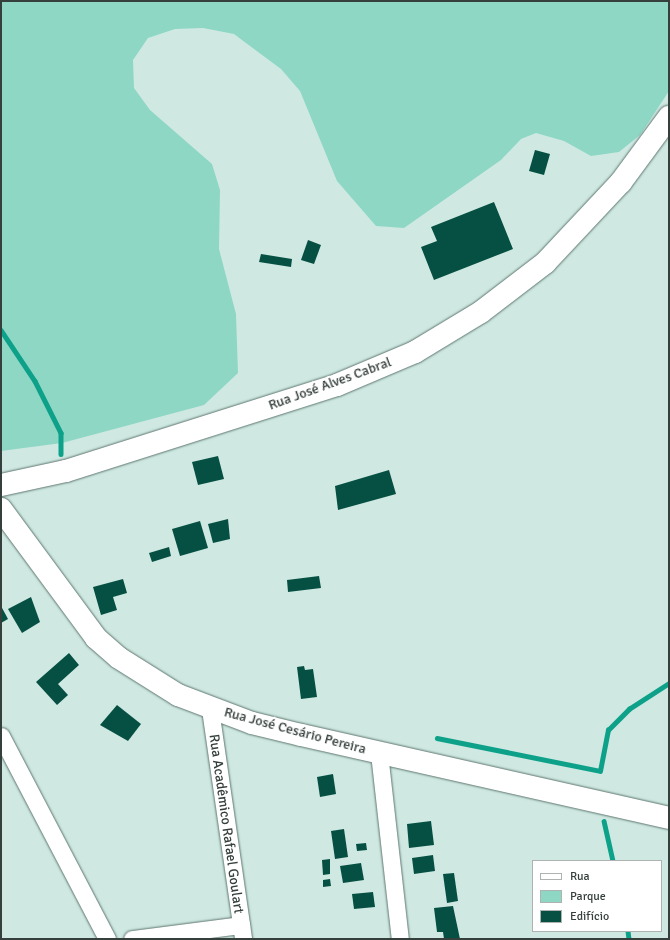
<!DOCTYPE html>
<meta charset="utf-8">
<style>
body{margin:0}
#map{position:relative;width:670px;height:940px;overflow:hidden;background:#cfe9e2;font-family:Signika,sans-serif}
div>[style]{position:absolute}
.green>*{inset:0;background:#8ed7c5}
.stream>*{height:4.5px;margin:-2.25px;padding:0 2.25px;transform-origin:2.25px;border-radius:2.25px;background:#0ea189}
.building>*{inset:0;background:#065043}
.roads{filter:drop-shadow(0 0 1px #5e7670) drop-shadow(0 0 1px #5e7670)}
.street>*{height:17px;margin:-8.5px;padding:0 8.5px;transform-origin:8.5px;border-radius:8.5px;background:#fff}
.secondary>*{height:22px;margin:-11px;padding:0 11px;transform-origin:11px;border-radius:11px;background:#fff}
span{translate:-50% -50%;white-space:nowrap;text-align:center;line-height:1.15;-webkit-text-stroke:4px #fff;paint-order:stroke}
.street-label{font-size:14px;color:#353f3c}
.frame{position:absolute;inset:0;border:2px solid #353f3c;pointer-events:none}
.legend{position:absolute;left:532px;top:860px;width:130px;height:72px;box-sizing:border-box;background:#fff;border:1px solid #aeb2b1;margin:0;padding:5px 7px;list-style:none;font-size:12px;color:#353f3c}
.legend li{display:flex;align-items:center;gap:8px;height:20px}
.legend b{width:20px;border:1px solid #aeb2b1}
</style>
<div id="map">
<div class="green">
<div style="clip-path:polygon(1px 1px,669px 1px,669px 91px,640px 135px,619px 152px,591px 156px,564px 141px,536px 133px,521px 139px,501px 160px,404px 228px,376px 226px,337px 181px,300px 91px,281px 69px,234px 34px,203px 28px,175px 29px,148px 38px,133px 60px,134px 88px,150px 110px,212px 164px,220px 190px,219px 249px,236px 314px,238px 373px,204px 405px,62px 443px,1px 451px)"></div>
</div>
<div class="stream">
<div style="left:1px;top:330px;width:61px;rotate:56.3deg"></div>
<div style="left:35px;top:381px;width:58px;rotate:63.4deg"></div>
<div style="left:61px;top:433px;width:21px;rotate:90deg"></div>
<div style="left:437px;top:738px;width:166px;rotate:11.4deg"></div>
<div style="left:600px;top:771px;width:42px;rotate:-79deg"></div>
<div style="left:608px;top:730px;width:30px;rotate:-45deg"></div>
<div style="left:629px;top:709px;width:48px;rotate:-33deg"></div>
<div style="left:604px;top:821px;width:41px;rotate:77.3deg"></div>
<div style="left:628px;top:931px;width:8px;rotate:83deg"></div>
</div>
<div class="building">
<div style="clip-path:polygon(535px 150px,550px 154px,544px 175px,529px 171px)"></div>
<div style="clip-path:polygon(494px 202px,513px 249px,434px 280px,421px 247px,437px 241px,431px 227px)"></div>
<div style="clip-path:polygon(308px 240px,321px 245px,314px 264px,301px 260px)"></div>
<div style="clip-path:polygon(261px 254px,292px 259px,291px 267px,259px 262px)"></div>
<div style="clip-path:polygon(218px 456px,224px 479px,198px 485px,192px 462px)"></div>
<div style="clip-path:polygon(389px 470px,396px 494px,338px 510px,335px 486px)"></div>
<div style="clip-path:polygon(228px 519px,230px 539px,213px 543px,208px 524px)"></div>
<div style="clip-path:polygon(200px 521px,208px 548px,180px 556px,172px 529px)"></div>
<div style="clip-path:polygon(169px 547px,171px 556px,152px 562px,149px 553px)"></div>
<div style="clip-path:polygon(319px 576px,321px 588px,288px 592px,287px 580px)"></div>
<div style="clip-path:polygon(123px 579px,127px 593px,113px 597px,117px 610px,101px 615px,93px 587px)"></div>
<div style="clip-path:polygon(31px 597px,40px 622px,22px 633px,8px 609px)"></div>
<div style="clip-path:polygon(1px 606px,8px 619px,1px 623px)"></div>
<div style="clip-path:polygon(69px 653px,79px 665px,58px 684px,68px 695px,57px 705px,36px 682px)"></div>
<div style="clip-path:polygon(304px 666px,305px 670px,313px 669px,317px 697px,301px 699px,297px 667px)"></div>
<div style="clip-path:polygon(117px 705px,141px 724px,128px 741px,100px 725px)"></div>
<div style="clip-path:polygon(333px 774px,336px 794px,320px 797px,317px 777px)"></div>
<div style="clip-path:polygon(431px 821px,434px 845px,409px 848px,407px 824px)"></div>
<div style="clip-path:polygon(344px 829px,348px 857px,335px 859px,331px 831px)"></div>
<div style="clip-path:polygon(366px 843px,367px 850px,357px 851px,356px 844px)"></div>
<div style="clip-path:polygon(433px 855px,435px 871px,414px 874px,412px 858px)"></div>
<div style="clip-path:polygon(330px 859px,330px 874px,323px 875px,322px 860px)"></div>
<div style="clip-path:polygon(361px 863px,364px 880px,343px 883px,340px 866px)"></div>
<div style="clip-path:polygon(454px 873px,458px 901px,447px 903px,443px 874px)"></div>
<div style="clip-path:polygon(330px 879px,331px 886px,323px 887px,323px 880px)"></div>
<div style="clip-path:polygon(373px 892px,375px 907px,354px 909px,352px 894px)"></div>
<div style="clip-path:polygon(453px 906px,460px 939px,444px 939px,443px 932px,437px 932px,434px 908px)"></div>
</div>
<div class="roads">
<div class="street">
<div style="left:210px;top:709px;width:232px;rotate:81.8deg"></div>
<div style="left:1px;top:736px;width:229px;rotate:62.4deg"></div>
<div style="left:379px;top:753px;width:187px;rotate:83.6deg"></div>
<div style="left:132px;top:939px;width:110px;rotate:-7.3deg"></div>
</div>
<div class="secondary">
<div style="left:1px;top:485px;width:66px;rotate:-12.2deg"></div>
<div style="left:66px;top:471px;width:284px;rotate:-17.6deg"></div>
<div style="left:337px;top:385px;width:85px;rotate:-22.9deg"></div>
<div style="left:415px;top:352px;width:77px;rotate:-31.2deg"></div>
<div style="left:481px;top:312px;width:81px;rotate:-37.4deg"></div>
<div style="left:545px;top:263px;width:111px;rotate:-46.8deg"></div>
<div style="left:621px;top:182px;width:81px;rotate:-53.6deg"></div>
<div style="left:1px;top:509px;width:160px;rotate:53.6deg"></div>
<div style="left:96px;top:638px;width:30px;rotate:41deg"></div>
<div style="left:119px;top:658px;width:70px;rotate:32.1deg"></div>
<div style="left:178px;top:695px;width:79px;rotate:20.7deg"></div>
<div style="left:252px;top:723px;width:50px;rotate:13.8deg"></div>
<div style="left:301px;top:735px;width:377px;rotate:12.7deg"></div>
</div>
</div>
<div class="street-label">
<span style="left:330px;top:384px;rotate:-20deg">Rua José Alves Cabral</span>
<span style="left:295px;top:731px;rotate:15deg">Rua José Cesário Pereira</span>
<span style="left:226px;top:824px;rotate:82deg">Rua Acadêmico Rafael Goulart</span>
</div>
<div class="frame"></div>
<ul class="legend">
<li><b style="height:5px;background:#fff"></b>Rua</li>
<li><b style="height:11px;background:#8ed7c5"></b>Parque</li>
<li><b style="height:11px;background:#065043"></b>Edifício</li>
</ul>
</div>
